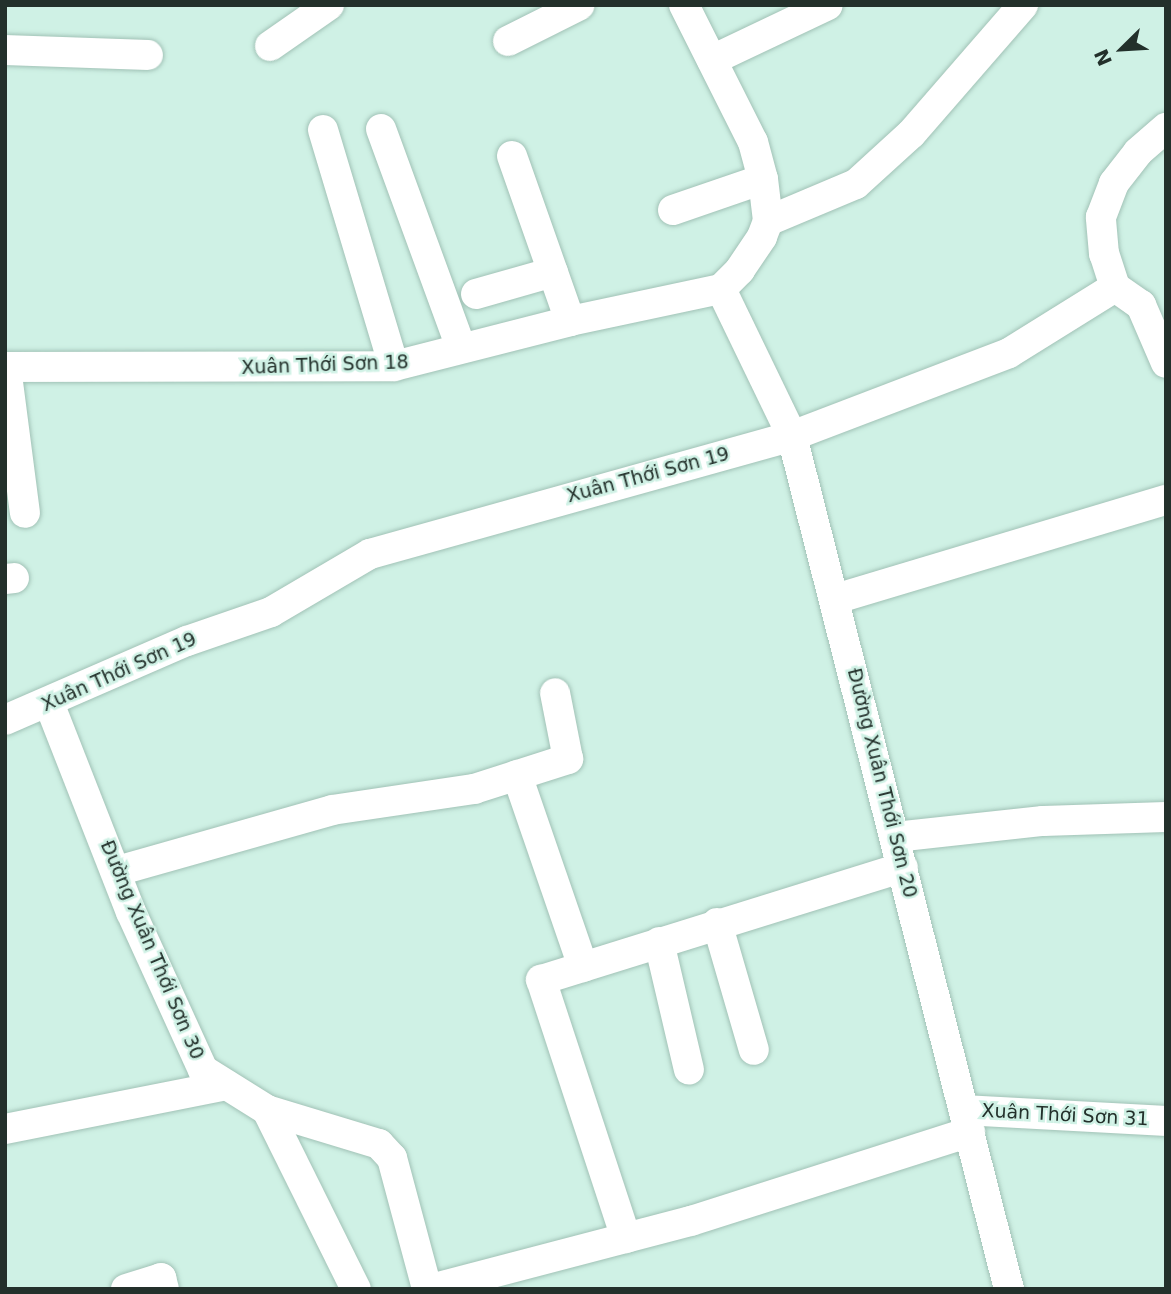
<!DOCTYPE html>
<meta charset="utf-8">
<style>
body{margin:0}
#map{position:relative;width:1171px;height:1294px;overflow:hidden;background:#cff1e5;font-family:"DejaVu Sans",sans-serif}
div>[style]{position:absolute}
.roads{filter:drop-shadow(0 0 2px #a1c2b6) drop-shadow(0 0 2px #a1c2b6)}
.minor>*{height:30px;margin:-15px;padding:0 15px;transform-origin:15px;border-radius:15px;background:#fff}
span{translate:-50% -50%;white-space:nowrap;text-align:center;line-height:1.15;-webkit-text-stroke:5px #cff1e5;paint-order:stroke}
.street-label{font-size:19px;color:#23302b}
.frame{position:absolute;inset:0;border:7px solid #23302b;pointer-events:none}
.north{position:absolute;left:1087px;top:14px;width:70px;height:70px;-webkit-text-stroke:5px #cff1e5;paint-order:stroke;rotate:246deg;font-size:19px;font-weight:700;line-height:28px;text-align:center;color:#23302b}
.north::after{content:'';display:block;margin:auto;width:24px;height:32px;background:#23302b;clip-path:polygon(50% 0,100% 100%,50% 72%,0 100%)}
</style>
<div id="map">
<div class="roads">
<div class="minor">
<div style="left:684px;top:5px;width:153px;rotate:63.3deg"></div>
<div style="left:753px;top:142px;width:38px;rotate:75deg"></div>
<div style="left:763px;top:179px;width:42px;rotate:83.2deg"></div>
<div style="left:768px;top:221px;width:17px;rotate:111deg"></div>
<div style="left:762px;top:237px;width:40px;rotate:124deg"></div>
<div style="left:740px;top:270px;width:27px;rotate:135deg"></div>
<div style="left:508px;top:41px;width:80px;rotate:-26.6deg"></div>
<div style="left:270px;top:46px;width:72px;rotate:-34.8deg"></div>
<div style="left:5px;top:50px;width:143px;rotate:2deg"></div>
<div style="left:712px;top:60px;width:128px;rotate:-25.4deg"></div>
<div style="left:381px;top:129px;width:233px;rotate:69.9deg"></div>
<div style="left:323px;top:130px;width:246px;rotate:73.3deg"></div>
<div style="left:512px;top:156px;width:175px;rotate:70.6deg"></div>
<div style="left:673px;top:210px;width:95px;rotate:-19deg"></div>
<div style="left:768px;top:221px;width:95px;rotate:-22.8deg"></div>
<div style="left:856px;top:184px;width:74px;rotate:-42.3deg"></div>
<div style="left:911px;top:134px;width:171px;rotate:-49deg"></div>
<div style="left:1115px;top:287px;width:32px;rotate:35deg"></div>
<div style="left:1141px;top:305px;width:63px;rotate:66.7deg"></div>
<div style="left:721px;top:289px;width:163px;rotate:64.2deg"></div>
<div style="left:792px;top:436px;width:880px;rotate:75.73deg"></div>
<div style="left:476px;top:294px;width:80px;rotate:-15.9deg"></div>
<div style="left:5px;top:367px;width:389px;rotate:-0.1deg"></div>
<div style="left:394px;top:366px;width:182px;rotate:-14.3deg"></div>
<div style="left:570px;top:321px;width:154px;rotate:-12deg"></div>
<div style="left:6px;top:367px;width:147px;rotate:82.6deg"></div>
<div style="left:5px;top:579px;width:9px;rotate:-6deg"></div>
<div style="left:835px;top:599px;width:345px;rotate:-16.7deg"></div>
<div style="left:49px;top:703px;width:225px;rotate:68.6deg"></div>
<div style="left:131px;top:912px;width:174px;rotate:65.5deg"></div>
<div style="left:203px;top:1070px;width:75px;rotate:32deg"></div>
<div style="left:267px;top:1110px;width:117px;rotate:16.9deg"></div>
<div style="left:379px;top:1144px;width:19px;rotate:47deg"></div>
<div style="left:392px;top:1158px;width:136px;rotate:75deg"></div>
<div style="left:5px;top:720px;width:198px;rotate:-23.5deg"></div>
<div style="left:187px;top:641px;width:89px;rotate:-19deg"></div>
<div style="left:271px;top:612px;width:115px;rotate:-30.4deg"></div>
<div style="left:370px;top:554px;width:438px;rotate:-15.6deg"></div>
<div style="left:792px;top:436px;width:232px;rotate:-20.9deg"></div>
<div style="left:1009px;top:353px;width:125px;rotate:-31.9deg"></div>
<div style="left:1115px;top:287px;width:35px;rotate:-108deg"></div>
<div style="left:1104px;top:254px;width:37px;rotate:-95deg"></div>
<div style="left:1101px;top:217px;width:36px;rotate:-69deg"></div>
<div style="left:1114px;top:183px;width:39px;rotate:-52deg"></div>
<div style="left:1138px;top:152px;width:37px;rotate:-41deg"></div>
<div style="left:517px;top:775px;width:203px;rotate:71deg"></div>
<div style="left:895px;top:837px;width:149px;rotate:-6.2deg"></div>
<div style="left:1043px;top:821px;width:123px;rotate:-1.9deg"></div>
<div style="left:117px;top:871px;width:223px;rotate:-15.8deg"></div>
<div style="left:332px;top:810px;width:144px;rotate:-8.4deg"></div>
<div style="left:474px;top:789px;width:99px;rotate:-17.7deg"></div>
<div style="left:568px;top:759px;width:67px;rotate:-101.1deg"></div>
<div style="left:717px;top:923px;width:132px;rotate:73.8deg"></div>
<div style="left:659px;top:942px;width:131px;rotate:76.8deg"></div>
<div style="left:267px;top:1110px;width:200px;rotate:63.6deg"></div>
<div style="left:964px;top:1110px;width:202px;rotate:3.1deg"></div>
<div style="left:5px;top:1129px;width:226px;rotate:-11.2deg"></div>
<div style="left:626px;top:1238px;width:272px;rotate:-108.2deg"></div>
<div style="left:541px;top:980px;width:379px;rotate:-17.3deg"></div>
<div style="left:126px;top:1289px;width:37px;rotate:-17deg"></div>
<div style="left:161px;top:1278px;width:11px;rotate:75deg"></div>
<div style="left:431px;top:1289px;width:269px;rotate:-14.7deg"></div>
<div style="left:691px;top:1221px;width:293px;rotate:-17.7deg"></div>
</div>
</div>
<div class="street-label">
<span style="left:325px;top:365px;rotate:-2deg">Xuân Thới Sơn 18</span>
<span style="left:648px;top:475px;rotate:-15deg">Xuân Thới Sơn 19</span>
<span style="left:119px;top:672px;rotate:-24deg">Xuân Thới Sơn 19</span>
<span style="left:882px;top:783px;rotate:76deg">Đường Xuân Thới Sơn 20</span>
<span style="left:152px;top:950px;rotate:67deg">Đường Xuân Thới Sơn 30</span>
<span style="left:1065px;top:1115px;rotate:3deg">Xuân Thới Sơn 31</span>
</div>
<div class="frame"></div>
<div class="north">N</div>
</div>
